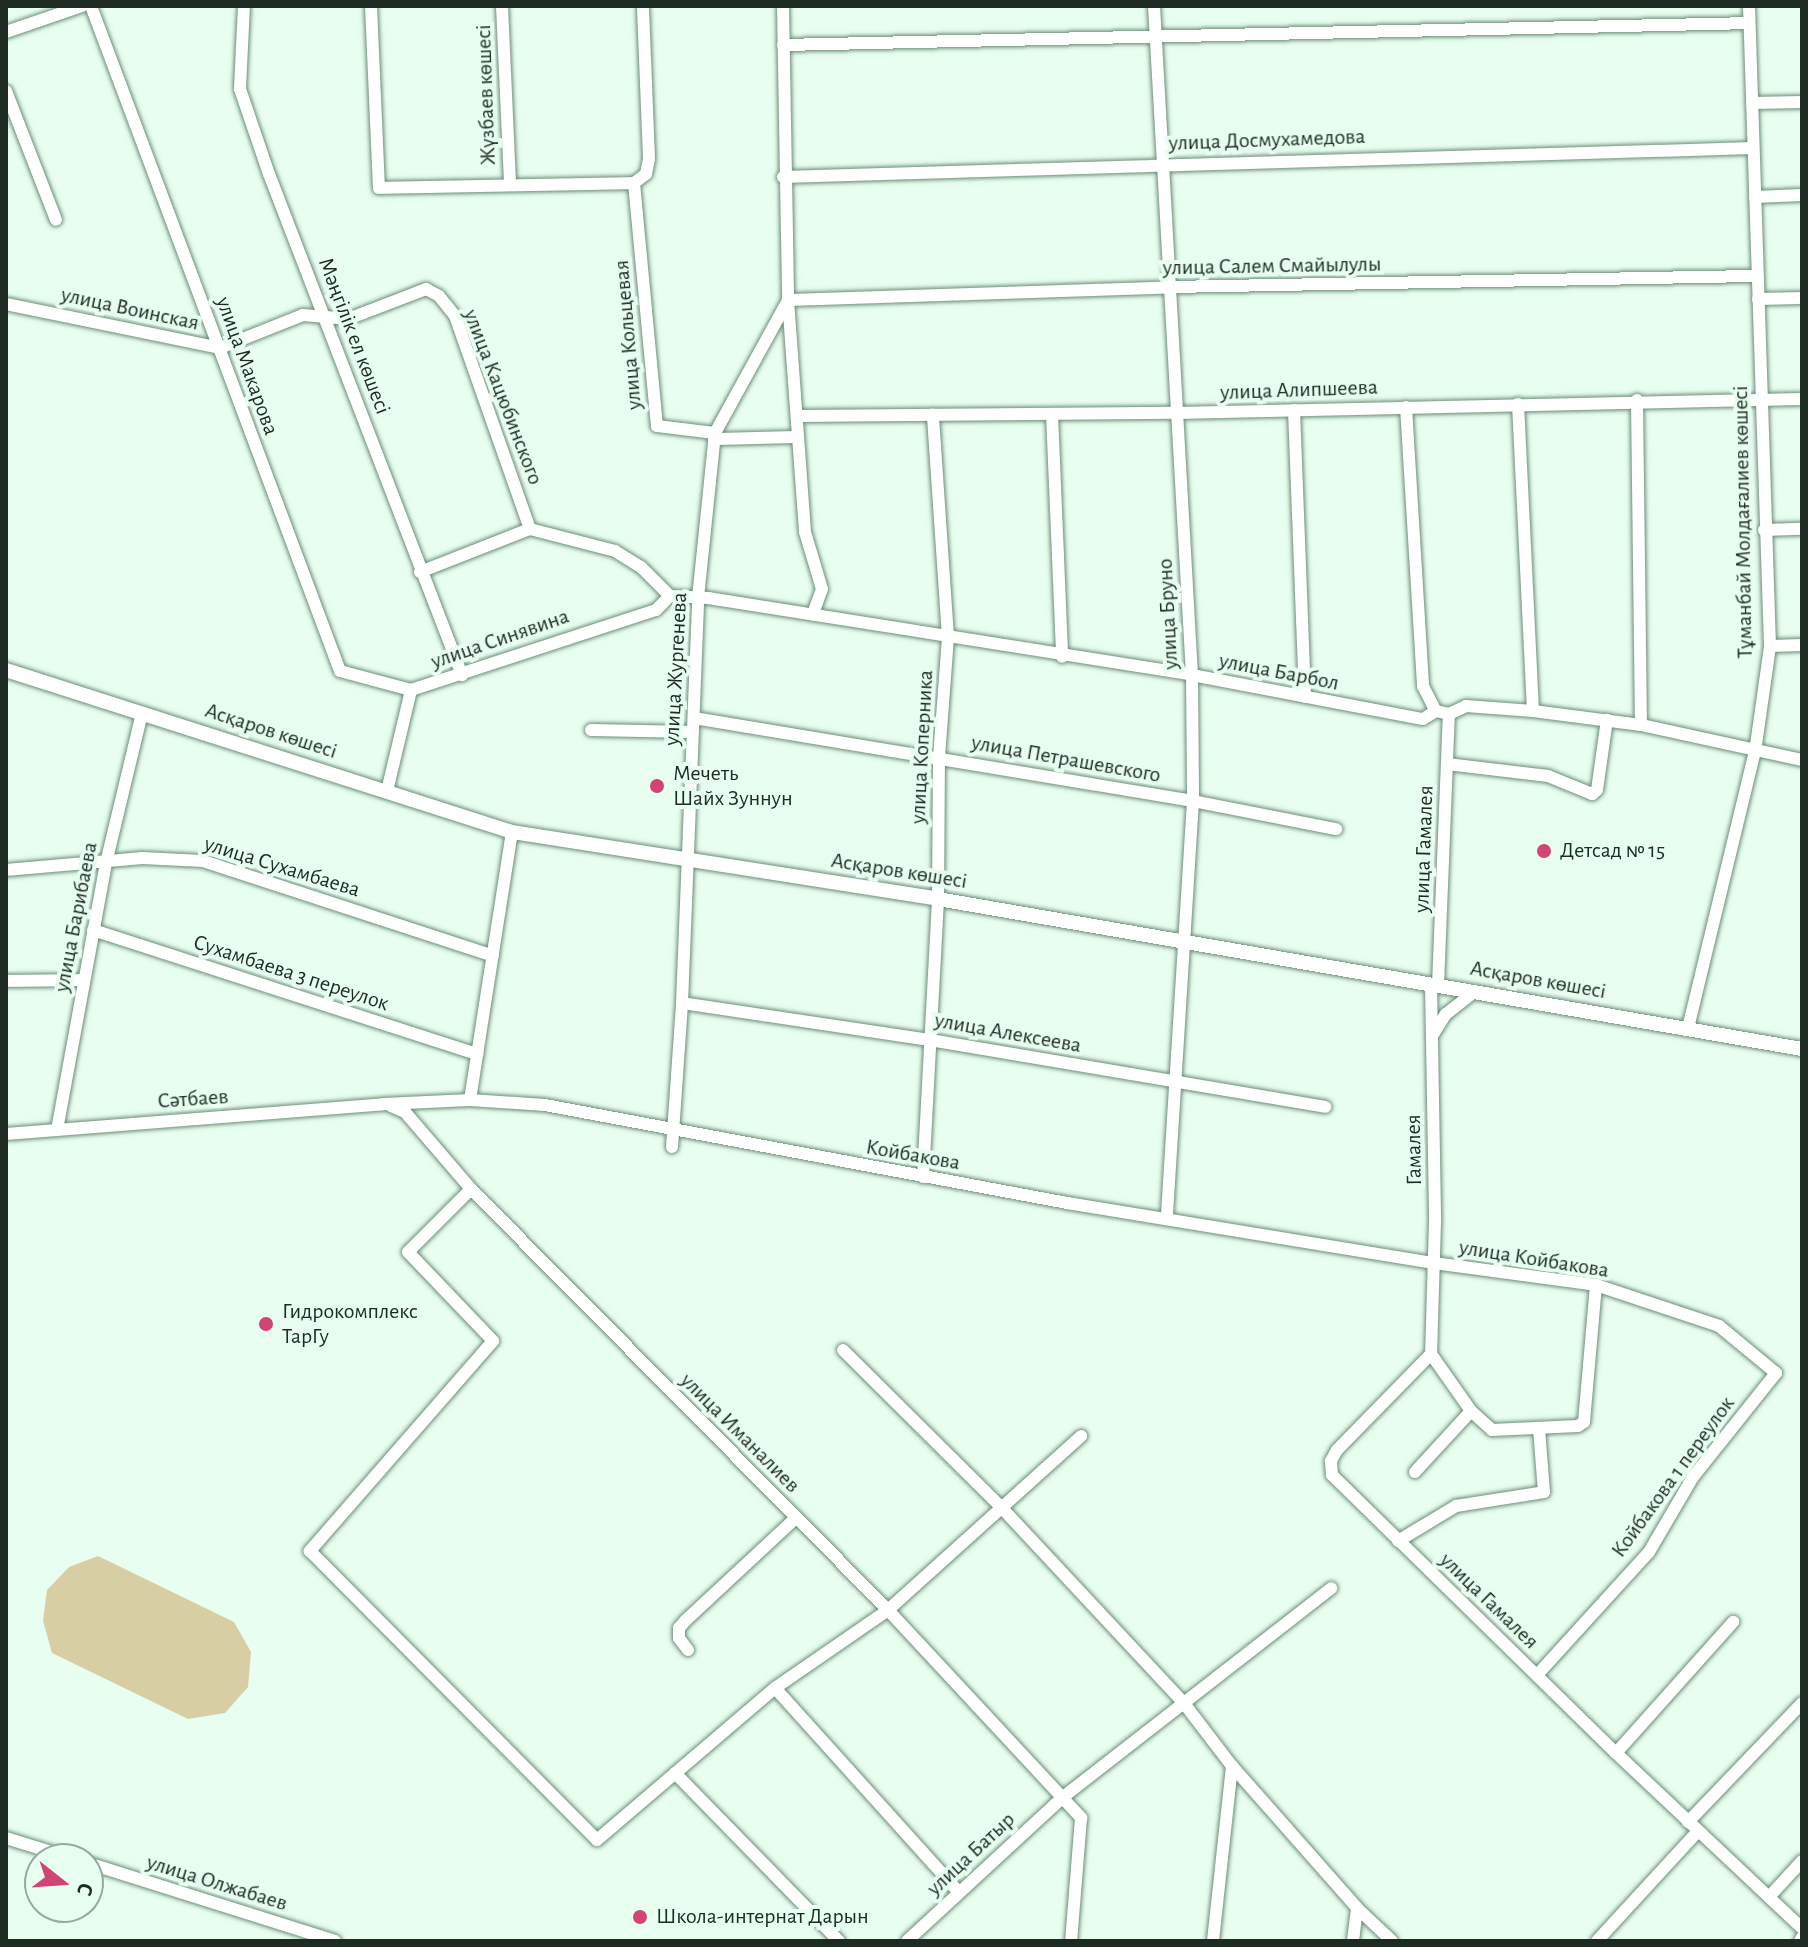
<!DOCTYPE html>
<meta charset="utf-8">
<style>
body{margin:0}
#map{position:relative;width:1808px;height:1947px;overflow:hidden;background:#e8fef0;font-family:"Alegreya Sans",sans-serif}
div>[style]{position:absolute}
.green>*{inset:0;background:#d8cea4}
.roads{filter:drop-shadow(0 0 2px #6b8d78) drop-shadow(0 0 2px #6b8d78)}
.minor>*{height:12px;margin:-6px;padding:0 6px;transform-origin:6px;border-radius:6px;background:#fff}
.major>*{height:14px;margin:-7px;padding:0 7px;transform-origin:7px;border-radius:7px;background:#fff}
.dots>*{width:22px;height:22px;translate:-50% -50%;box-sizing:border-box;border:4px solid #e8fef0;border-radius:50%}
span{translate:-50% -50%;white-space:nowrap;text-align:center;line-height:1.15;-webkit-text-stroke:8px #e8fef0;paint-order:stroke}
.street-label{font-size:22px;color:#1d2b22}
.poi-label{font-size:22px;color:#1d2b22}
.left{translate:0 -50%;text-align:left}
.frame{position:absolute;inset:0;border:8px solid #1d2b22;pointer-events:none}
.north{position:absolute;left:24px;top:1843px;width:80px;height:80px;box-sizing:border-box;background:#e8fef0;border:2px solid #97aa9e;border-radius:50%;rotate:107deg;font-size:22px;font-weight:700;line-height:32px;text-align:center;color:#1d2b22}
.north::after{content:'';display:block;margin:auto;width:28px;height:36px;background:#d14475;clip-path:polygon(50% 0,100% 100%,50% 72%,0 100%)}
</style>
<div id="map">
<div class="green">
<div style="clip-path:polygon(98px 1556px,234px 1622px,251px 1652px,248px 1687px,225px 1713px,188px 1719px,52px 1653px,43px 1621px,47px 1590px,69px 1567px)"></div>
</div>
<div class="roads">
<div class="minor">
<div style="left:91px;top:6px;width:710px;rotate:69.47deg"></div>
<div style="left:340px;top:671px;width:73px;rotate:15deg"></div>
<div style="left:244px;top:6px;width:83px;rotate:92.8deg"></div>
<div style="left:240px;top:89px;width:90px;rotate:71.2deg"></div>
<div style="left:269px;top:174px;width:537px;rotate:68.93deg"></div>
<div style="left:371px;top:6px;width:182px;rotate:87.5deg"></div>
<div style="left:379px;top:188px;width:255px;rotate:-1.1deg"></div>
<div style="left:634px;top:183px;width:244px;rotate:84.6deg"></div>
<div style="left:657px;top:426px;width:58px;rotate:6.9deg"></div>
<div style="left:502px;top:6px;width:177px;rotate:87.4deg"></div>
<div style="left:783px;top:6px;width:294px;rotate:89deg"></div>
<div style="left:788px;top:300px;width:233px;rotate:85.8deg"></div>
<div style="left:805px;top:532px;width:59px;rotate:73.4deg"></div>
<div style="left:822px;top:589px;width:27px;rotate:110deg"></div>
<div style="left:1154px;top:6px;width:670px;rotate:86.75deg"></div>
<div style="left:1192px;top:675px;width:126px;rotate:89.5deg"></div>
<div style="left:1193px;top:801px;width:419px;rotate:93.6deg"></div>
<div style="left:6px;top:32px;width:80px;rotate:-18.9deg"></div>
<div style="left:783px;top:45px;width:966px;rotate:-1.3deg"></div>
<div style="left:6px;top:91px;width:138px;rotate:68.8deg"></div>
<div style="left:1752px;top:103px;width:50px;rotate:-1.1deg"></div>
<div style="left:783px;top:177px;width:970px;rotate:-1.71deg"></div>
<div style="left:634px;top:183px;width:15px;rotate:-37deg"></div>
<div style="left:646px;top:174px;width:16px;rotate:-79deg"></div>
<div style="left:649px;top:158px;width:152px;rotate:-92.3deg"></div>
<div style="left:1755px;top:197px;width:47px;rotate:-2.4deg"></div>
<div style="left:1758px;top:299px;width:44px;rotate:-1.3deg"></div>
<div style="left:6px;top:304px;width:218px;rotate:11.6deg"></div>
<div style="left:220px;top:348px;width:89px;rotate:-21.7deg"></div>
<div style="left:303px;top:315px;width:45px;rotate:5.1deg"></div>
<div style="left:348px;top:319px;width:84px;rotate:-21deg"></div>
<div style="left:426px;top:289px;width:15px;rotate:28deg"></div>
<div style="left:439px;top:296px;width:26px;rotate:51deg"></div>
<div style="left:455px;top:316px;width:226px;rotate:70.6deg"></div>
<div style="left:1637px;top:400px;width:325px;rotate:89.3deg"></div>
<div style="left:1518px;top:404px;width:307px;rotate:87.2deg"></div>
<div style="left:1406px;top:407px;width:280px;rotate:86.5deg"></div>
<div style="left:1423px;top:686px;width:28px;rotate:63deg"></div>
<div style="left:1294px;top:410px;width:287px;rotate:87.8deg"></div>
<div style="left:1052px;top:414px;width:243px;rotate:87.6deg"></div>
<div style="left:797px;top:416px;width:379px;rotate:-0.5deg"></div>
<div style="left:1176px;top:413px;width:626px;rotate:-1.28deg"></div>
<div style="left:714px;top:439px;width:84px;rotate:-1.4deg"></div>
<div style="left:1764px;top:530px;width:38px;rotate:-2deg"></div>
<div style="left:420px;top:572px;width:118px;rotate:-21.4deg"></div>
<div style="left:530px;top:529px;width:88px;rotate:14.5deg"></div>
<div style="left:615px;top:551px;width:31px;rotate:32deg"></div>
<div style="left:641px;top:567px;width:41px;rotate:45deg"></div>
<div style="left:1770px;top:646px;width:32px;rotate:-2deg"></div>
<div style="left:694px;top:718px;width:506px;rotate:9.44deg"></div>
<div style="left:1193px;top:801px;width:146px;rotate:11.1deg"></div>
<div style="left:591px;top:730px;width:102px;rotate:1.1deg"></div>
<div style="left:1447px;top:764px;width:102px;rotate:6.8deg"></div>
<div style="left:1548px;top:776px;width:48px;rotate:22.2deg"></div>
<div style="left:1592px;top:794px;width:6px;rotate:-39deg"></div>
<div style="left:1597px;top:790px;width:71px;rotate:-81.9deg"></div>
<div style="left:387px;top:791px;width:104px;rotate:-76.6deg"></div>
<div style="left:411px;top:690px;width:258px;rotate:-18.1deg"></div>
<div style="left:656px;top:610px;width:20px;rotate:-45deg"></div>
<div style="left:670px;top:596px;width:38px;rotate:3deg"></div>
<div style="left:708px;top:598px;width:490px;rotate:9deg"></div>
<div style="left:1192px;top:675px;width:235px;rotate:10.8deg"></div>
<div style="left:1423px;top:719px;width:15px;rotate:-32deg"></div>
<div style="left:1436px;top:711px;width:13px;rotate:13deg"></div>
<div style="left:1449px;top:714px;width:19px;rotate:-25deg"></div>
<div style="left:1466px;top:706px;width:67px;rotate:4.3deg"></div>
<div style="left:1533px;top:711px;width:109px;rotate:7.4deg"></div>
<div style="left:1641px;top:725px;width:165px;rotate:12.3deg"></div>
<div style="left:6px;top:870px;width:137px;rotate:-5deg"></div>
<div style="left:142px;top:858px;width:61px;rotate:2.8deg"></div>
<div style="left:203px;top:861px;width:305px;rotate:18.1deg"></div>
<div style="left:93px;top:930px;width:404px;rotate:17.9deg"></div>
<div style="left:6px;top:981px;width:77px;rotate:-0.7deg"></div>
<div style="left:1431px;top:984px;width:238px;rotate:89deg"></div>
<div style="left:1435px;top:1222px;width:132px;rotate:91.7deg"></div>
<div style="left:1431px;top:1354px;width:134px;rotate:134.4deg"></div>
<div style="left:1337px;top:1450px;width:13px;rotate:119deg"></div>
<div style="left:1331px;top:1461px;width:14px;rotate:86deg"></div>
<div style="left:1332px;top:1475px;width:397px;rotate:44.4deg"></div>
<div style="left:1616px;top:1753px;width:255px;rotate:43.3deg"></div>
<div style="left:1438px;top:985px;width:271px;rotate:-87.7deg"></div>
<div style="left:682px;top:1003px;width:251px;rotate:8.5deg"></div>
<div style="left:930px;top:1040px;width:401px;rotate:9.6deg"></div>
<div style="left:1688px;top:1028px;width:284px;rotate:-76.4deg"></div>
<div style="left:1755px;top:752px;width:107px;rotate:-81.9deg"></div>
<div style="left:1770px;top:646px;width:640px;rotate:-91.88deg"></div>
<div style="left:1432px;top:1036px;width:26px;rotate:-58deg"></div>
<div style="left:1446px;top:1014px;width:36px;rotate:-38deg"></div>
<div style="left:470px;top:1100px;width:271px;rotate:-81.1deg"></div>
<div style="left:391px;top:1106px;width:15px;rotate:23deg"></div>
<div style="left:405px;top:1112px;width:101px;rotate:49.4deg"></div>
<div style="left:471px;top:1189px;width:593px;rotate:45.27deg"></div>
<div style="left:888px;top:1610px;width:284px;rotate:47.1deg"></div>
<div style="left:1081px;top:1818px;width:123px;rotate:94.6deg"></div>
<div style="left:57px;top:1130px;width:271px;rotate:-79.6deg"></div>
<div style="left:106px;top:863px;width:154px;rotate:-76.5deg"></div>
<div style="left:6px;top:1134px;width:379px;rotate:-4.5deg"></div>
<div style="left:384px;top:1104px;width:86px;rotate:-2.7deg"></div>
<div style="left:470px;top:1100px;width:75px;rotate:3.8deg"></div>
<div style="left:545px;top:1105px;width:531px;rotate:10.63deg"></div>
<div style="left:1067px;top:1203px;width:372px;rotate:9.3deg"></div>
<div style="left:1434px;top:1263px;width:163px;rotate:7.7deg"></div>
<div style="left:1596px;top:1285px;width:130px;rotate:18.4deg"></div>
<div style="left:1719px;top:1326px;width:74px;rotate:39.5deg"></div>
<div style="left:1776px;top:1373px;width:133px;rotate:128.6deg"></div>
<div style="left:1693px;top:1477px;width:87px;rotate:120.4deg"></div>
<div style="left:1649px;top:1552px;width:166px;rotate:132.3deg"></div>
<div style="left:672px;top:1147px;width:144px;rotate:-86deg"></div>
<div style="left:682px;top:1003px;width:405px;rotate:-87.7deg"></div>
<div style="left:698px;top:598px;width:166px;rotate:-84.1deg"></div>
<div style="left:715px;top:433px;width:152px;rotate:-61.2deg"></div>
<div style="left:788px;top:300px;width:382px;rotate:-1.9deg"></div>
<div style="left:1170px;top:287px;width:586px;rotate:-1.08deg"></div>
<div style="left:923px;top:1177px;width:278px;rotate:-86.9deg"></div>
<div style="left:938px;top:899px;width:142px;rotate:-89.6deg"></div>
<div style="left:939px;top:757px;width:120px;rotate:-85.7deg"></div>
<div style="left:948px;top:637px;width:223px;rotate:-93.9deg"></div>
<div style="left:471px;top:1189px;width:89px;rotate:135deg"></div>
<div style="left:408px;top:1252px;width:123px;rotate:46.3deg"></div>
<div style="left:493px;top:1341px;width:279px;rotate:131.1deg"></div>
<div style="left:310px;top:1551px;width:407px;rotate:45.2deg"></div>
<div style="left:597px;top:1840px;width:234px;rotate:-40.5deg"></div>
<div style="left:775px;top:1688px;width:137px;rotate:-34.6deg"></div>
<div style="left:888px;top:1610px;width:260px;rotate:-42deg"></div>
<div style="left:843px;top:1350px;width:223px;rotate:44.8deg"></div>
<div style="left:1001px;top:1507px;width:267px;rotate:47deg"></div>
<div style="left:1183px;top:1702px;width:81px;rotate:52.6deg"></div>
<div style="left:1232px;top:1766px;width:189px;rotate:48.6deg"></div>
<div style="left:1357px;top:1908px;width:48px;rotate:43.3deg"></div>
<div style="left:1431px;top:1354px;width:70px;rotate:54.9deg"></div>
<div style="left:1471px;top:1411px;width:28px;rotate:42deg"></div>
<div style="left:1492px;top:1430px;width:86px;rotate:-2.7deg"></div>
<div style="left:1578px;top:1426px;width:7px;rotate:-34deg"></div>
<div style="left:1584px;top:1422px;width:138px;rotate:-85deg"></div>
<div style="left:1415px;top:1472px;width:83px;rotate:-47.4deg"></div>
<div style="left:1398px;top:1541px;width:68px;rotate:-31.1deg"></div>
<div style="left:1456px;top:1506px;width:89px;rotate:-9deg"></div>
<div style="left:1544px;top:1492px;width:63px;rotate:-94.5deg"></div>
<div style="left:688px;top:1650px;width:15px;rotate:-127deg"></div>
<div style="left:679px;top:1638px;width:10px;rotate:-90deg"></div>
<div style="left:679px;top:1628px;width:9px;rotate:-49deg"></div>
<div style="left:685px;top:1621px;width:151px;rotate:-42.9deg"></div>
<div style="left:775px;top:1688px;width:275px;rotate:48deg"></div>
<div style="left:1616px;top:1753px;width:176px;rotate:-48.2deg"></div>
<div style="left:675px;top:1773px;width:235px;rotate:45.7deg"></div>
<div style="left:1688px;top:1822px;width:165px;rotate:-46.2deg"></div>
<div style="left:6px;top:1838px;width:71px;rotate:17.2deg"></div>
<div style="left:88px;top:1863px;width:259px;rotate:17.5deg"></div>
<div style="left:1769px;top:1897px;width:49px;rotate:-47.5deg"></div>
<div style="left:907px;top:1941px;width:212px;rotate:-42.7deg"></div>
<div style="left:1063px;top:1797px;width:340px;rotate:-37.9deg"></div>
<div style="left:1213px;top:1941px;width:176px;rotate:-83.8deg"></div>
<div style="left:1353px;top:1941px;width:33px;rotate:-83deg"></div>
<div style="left:1597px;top:1941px;width:149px;rotate:-47.4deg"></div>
<div style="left:1800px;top:1941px;width:4px;rotate:-63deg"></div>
</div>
<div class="major">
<div style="left:6px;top:670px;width:531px;rotate:17.75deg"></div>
<div style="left:512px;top:832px;width:431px;rotate:8.9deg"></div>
<div style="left:938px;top:899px;width:877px;rotate:9.85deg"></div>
</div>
</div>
<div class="dots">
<div style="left:657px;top:786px;background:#d14475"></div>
<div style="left:1544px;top:851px;background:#d14475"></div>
<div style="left:266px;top:1324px;background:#d14475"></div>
<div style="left:640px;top:1917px;background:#d14475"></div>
</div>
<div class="street-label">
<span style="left:486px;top:95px;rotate:-92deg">Жүзбаев көшесі</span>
<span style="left:1267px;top:140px;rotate:-2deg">улица Досмухамедова</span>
<span style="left:1272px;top:266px;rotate:-1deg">улица Салем Смайылулы</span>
<span style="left:130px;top:309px;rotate:12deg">улица Воинская</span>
<span style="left:628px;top:335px;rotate:-95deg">улица Кольцевая</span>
<span style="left:354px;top:336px;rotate:69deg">Мәңгілік ел көшесі</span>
<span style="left:247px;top:366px;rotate:70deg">улица Макарова</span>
<span style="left:1299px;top:390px;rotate:-2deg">улица Алипшеева</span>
<span style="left:503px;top:397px;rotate:69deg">улица Кацюбинского</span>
<span style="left:1743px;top:522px;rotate:-91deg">Тұманбай Молдағалиев көшесі</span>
<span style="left:1168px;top:614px;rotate:-93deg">улица Бруно</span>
<span style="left:500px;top:639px;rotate:-19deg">улица Синявина</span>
<span style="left:676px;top:669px;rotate:-87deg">улица Жургенева</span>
<span style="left:1279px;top:672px;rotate:11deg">улица Барбол</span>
<span style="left:271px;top:731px;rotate:18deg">Асқаров көшесі</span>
<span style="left:922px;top:747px;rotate:-87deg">улица Коперника</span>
<span style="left:1066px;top:759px;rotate:10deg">улица Петрашевского</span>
<span style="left:1424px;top:849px;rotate:-88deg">улица Гамалея</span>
<span style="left:282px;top:867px;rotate:17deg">улица Сухамбаева</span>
<span style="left:899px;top:871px;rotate:9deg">Асқаров көшесі</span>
<span style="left:76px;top:917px;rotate:-79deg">улица Барибаева</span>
<span style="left:291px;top:973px;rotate:18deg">Сухамбаева 3 переулок</span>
<span style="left:1538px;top:980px;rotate:10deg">Асқаров көшесі</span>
<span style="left:1008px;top:1033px;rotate:10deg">улица Алексеева</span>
<span style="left:193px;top:1099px;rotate:-4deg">Сәтбаев</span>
<span style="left:1414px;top:1150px;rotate:-91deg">Гамалея</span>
<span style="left:913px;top:1155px;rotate:10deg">Койбакова</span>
<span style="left:1534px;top:1259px;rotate:9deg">улица Койбакова</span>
<span style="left:740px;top:1433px;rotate:45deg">улица Иманалиев</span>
<span style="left:1673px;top:1477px;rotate:-54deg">Койбакова 1 переулок</span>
<span style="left:1489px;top:1601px;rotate:44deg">улица Гамалея</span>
<span style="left:971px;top:1854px;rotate:-43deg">улица Батыр</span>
<span style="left:217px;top:1883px;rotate:17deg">улица Олжабаев</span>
</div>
<div class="poi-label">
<span class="left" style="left:673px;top:786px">Мечеть<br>Шайх Зуннун</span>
<span class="left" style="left:1560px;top:851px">Детсад № 15</span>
<span class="left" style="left:282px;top:1324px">Гидрокомплекс<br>ТарГу</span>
<span class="left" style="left:656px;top:1917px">Школа-интернат Дарын</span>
</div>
<div class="frame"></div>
<div class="north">С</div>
</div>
